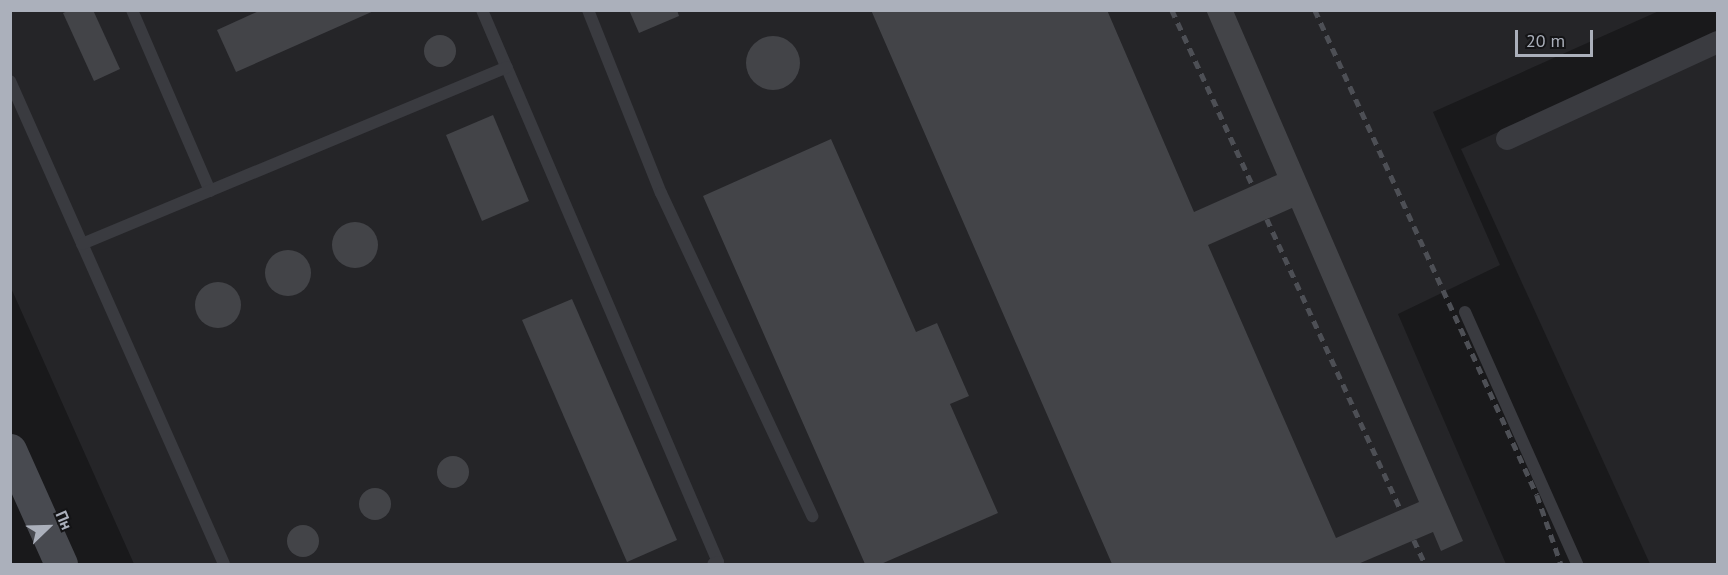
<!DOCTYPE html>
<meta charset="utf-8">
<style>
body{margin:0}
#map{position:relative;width:1728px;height:575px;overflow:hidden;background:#19191b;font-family:"PT Sans",sans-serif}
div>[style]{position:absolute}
.built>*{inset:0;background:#252528}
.building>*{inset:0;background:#434448}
.round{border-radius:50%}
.lane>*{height:12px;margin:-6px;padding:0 6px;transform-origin:6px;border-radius:6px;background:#3a3b40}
.street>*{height:22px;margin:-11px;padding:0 11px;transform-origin:11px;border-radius:11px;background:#3a3b40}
.secondary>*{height:33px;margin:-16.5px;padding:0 16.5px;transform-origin:16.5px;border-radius:16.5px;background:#484a50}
.rail>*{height:4.5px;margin-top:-2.25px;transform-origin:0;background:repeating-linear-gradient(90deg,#4d4f55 0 8px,transparent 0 14px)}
span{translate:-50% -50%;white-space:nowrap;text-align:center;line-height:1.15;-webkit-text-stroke:4.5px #141416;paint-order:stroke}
.frame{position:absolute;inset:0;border:12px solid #abb0bb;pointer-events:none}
.north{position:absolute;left:18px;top:497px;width:60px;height:60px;-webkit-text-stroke:4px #141416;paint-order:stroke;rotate:67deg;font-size:16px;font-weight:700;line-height:24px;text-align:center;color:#abb0bb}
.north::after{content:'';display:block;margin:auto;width:21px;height:27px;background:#abb0bb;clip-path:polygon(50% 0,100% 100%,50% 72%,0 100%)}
.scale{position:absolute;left:1515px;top:30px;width:78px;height:27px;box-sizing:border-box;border:3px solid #abb0bb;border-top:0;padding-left:8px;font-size:18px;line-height:21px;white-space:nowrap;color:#abb0bb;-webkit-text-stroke:4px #141416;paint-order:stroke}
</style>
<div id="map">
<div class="built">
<div style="clip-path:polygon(10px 11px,1659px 11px,1433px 112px,1500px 265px,1398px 314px,1506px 564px,134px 564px,11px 288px)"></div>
<div style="clip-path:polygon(1717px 32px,1717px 564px,1650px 564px,1461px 149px)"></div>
</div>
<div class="building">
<div style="clip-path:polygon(70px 10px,93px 10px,120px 69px,94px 81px,63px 13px)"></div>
<div style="clip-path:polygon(261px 10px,376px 10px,236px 72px,217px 30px)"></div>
<div style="clip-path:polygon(629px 10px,677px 10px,679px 16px,639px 33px)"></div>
<div style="clip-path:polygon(evenodd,871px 10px,1107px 10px,1194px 212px,1277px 175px,1206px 10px,1233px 10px,1463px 541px,1441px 551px,1433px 532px,1358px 564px,1112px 564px,871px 10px,1292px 208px,1419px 502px,1336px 538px,1208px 245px,1292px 208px)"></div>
<div class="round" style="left:424px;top:35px;width:32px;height:32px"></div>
<div class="round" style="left:746px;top:36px;width:54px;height:54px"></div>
<div style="clip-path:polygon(493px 115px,529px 201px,482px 221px,446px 135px)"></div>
<div style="clip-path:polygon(831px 139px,916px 332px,937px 323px,969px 396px,950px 404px,998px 513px,881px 564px,865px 564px,703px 196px)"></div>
<div class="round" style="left:332px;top:222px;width:46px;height:46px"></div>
<div class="round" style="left:265px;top:250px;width:46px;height:46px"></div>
<div class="round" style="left:195px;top:282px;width:46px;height:46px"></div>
<div style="clip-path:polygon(572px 299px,677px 540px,627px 562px,522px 320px)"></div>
<div class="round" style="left:437px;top:456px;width:32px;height:32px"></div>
<div class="round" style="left:359px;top:488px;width:32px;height:32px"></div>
<div class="round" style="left:287px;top:525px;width:32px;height:32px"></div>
</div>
<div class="lane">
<div style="left:132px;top:10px;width:197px;rotate:66.7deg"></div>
<div style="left:482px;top:10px;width:600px;rotate:66.85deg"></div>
<div style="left:718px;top:562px;width:5px;rotate:158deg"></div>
<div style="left:588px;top:10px;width:197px;rotate:68.3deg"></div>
<div style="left:661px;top:193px;width:357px;rotate:64.9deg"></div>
<div style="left:10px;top:81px;width:528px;rotate:66.1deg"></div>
<div style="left:82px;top:244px;width:460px;rotate:-22.6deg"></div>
<div style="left:1465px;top:312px;width:276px;rotate:66deg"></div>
</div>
<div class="street">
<div style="left:1507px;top:139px;width:232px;rotate:-24.7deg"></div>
</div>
<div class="secondary">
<div style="left:10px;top:450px;width:125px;rotate:65.9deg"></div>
</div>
<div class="rail">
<div style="left:1172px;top:10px;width:194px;rotate:65.3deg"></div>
<div style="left:1315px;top:10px;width:533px;rotate:65.4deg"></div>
<div style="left:1537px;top:495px;width:73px;rotate:70.8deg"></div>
<div style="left:1267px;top:219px;width:321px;rotate:65.3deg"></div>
<div style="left:1414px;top:540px;width:26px;rotate:65deg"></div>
</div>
<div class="frame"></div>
<div class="north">Пн</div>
<div class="scale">20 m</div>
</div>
